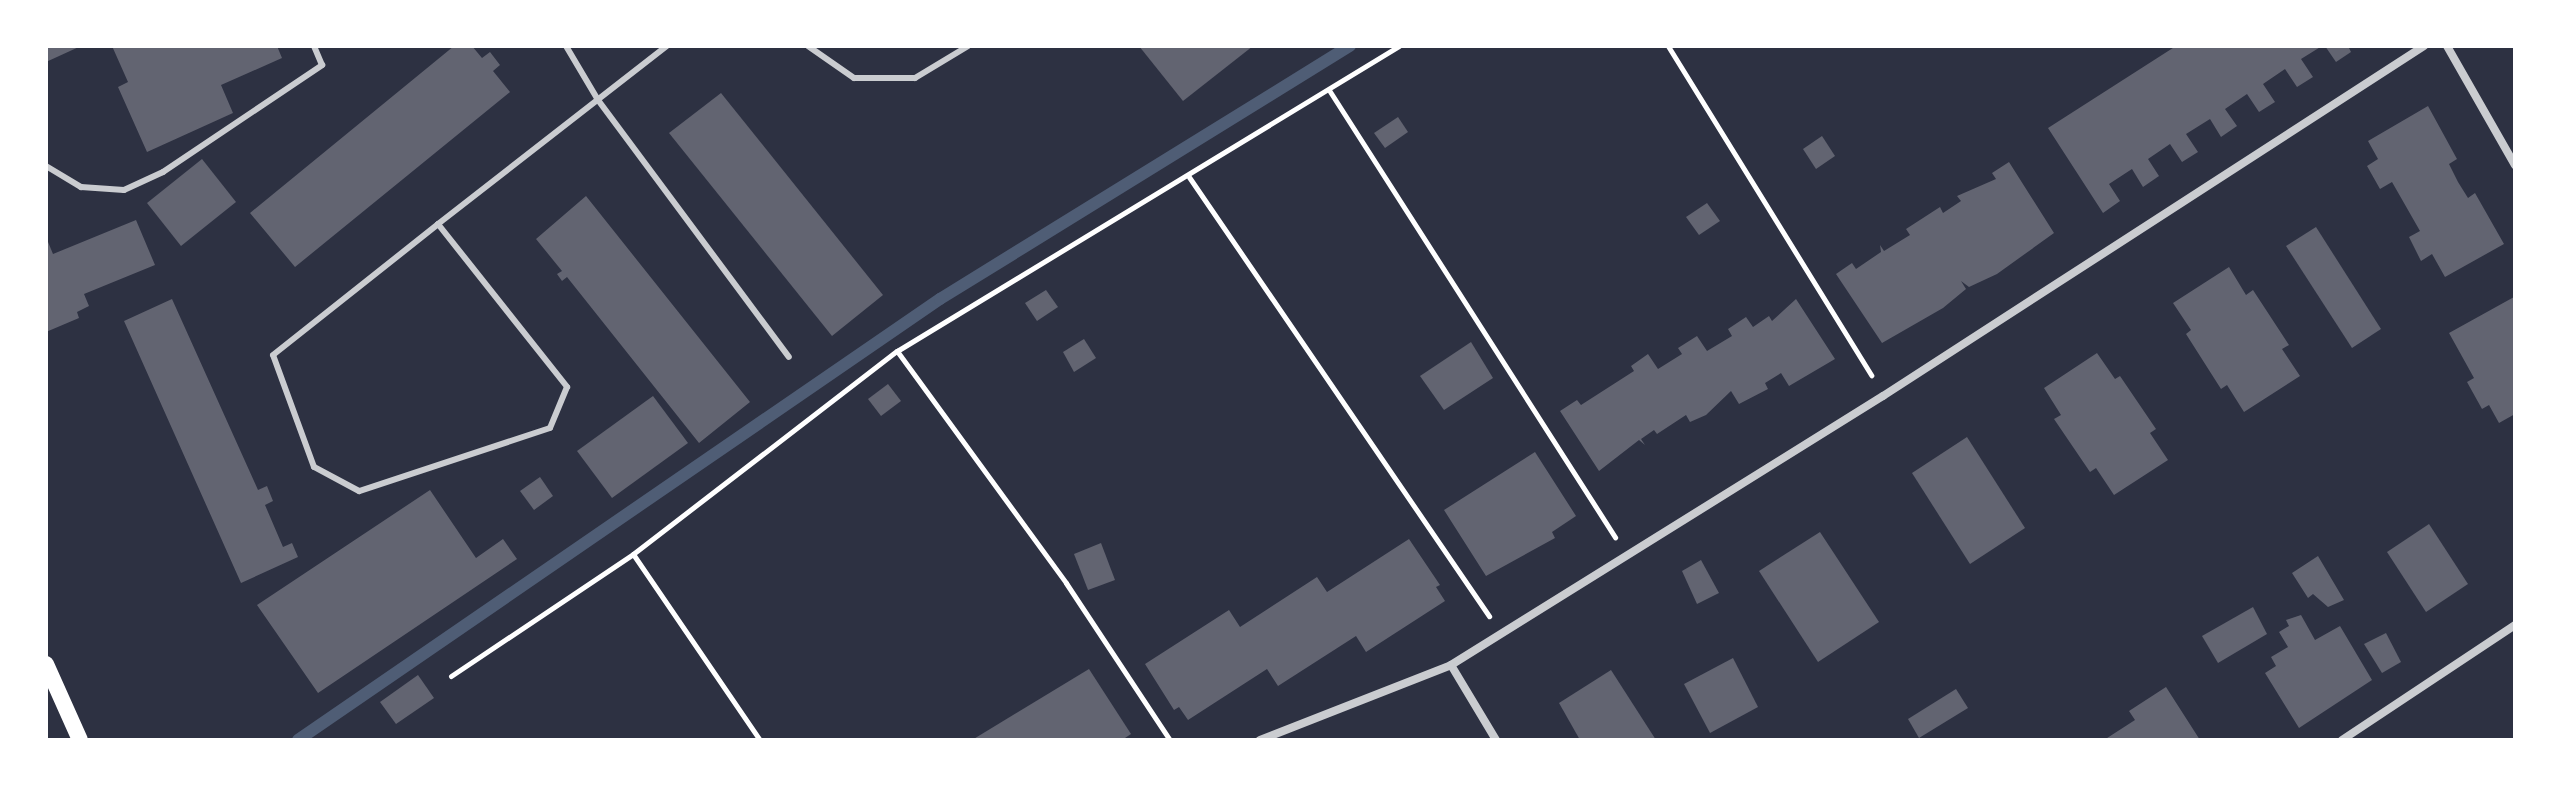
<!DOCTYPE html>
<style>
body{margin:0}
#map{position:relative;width:2561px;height:786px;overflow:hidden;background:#2d3142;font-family:"Noto Sans",sans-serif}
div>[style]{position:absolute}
.stream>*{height:12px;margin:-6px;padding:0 6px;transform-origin:6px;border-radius:6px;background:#4f5d75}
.building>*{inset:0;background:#626471}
.path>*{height:5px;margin:-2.5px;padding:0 2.5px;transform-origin:2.5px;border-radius:2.5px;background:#fff}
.service>*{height:6px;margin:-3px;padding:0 3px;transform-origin:3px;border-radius:3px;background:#caccd0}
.minor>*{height:8px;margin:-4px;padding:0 4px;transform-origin:4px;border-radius:4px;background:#caccd0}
.secondary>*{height:16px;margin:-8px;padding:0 8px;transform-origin:8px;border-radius:8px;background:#fff}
span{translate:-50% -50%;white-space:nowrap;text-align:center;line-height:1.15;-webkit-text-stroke:8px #fff;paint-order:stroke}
.frame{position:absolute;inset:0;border:48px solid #fff;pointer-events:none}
</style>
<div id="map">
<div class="stream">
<div style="left:298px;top:740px;width:779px;rotate:-34.49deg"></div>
<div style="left:940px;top:299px;width:482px;rotate:-31.7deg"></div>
</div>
<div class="building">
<div style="clip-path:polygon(46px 46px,81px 46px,46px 62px)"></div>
<div style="clip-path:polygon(112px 46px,277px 46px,282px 58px,221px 85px,233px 113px,147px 152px,118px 87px,128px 82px)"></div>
<div style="clip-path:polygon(454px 46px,472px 46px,482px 58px,490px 52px,500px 65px,493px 71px,510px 92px,295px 267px,250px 213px)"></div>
<div style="clip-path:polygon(1139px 46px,1253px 46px,1183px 101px)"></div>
<div style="clip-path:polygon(2176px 46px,2322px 46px,2301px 59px,2313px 77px,2297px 87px,2285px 69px,2263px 84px,2275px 102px,2259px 112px,2247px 94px,2225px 109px,2237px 126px,2221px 137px,2210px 119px,2186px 134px,2198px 152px,2182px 162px,2170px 144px,2148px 159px,2159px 176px,2143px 187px,2132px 169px,2109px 184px,2120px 201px,2103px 213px,2048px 128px)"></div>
<div style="clip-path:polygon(2325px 46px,2348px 46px,2351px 52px,2336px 62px)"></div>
<div style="clip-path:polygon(721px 93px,883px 295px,832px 336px,669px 133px)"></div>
<div style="clip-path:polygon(2428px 106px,2457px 159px,2449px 164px,2458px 182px,2468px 198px,2475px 193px,2504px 244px,2445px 277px,2432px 254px,2421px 261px,2409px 237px,2420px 231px,2392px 182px,2380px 189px,2367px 166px,2378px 159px,2368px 141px)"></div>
<div style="clip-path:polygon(1398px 117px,1408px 132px,1385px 148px,1374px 133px)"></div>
<div style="clip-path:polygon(1822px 136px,1835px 156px,1816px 169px,1803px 149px)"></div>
<div style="clip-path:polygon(202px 159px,236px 202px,181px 246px,147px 203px)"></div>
<div style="clip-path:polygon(2009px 162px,2054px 233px,1997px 274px,1969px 287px,1961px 281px,1966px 289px,1943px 308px,1882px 343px,1836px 274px,1852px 263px,1856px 269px,1881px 252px,1880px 245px,1884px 251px,1910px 235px,1906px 229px,1940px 207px,1943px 213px,1961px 201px,1957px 196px,1996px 179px,1992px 173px)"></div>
<div style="clip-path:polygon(586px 196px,750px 402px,699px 443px,567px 277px,562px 281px,557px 274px,562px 271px,536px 239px)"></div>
<div style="clip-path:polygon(1707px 203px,1720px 221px,1699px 235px,1686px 217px)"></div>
<div style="clip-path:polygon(136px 220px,155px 265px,84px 294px,89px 306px,77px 312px,79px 318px,46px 332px,46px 237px,53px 254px)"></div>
<div style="clip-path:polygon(2316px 227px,2381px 329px,2352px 348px,2286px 246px)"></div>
<div style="clip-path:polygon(2229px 267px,2246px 295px,2253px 290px,2289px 345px,2282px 349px,2300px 376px,2244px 412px,2227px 385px,2221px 389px,2186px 334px,2191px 330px,2173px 303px)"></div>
<div style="clip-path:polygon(1046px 290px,1058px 307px,1037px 321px,1025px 303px)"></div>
<div style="clip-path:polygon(2514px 297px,2515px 414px,2499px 423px,2489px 405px,2482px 409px,2467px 382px,2474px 378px,2449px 333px)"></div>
<div style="clip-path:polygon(172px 299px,258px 490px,267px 486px,273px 501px,265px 505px,283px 547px,292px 543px,298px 557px,241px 583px,124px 321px)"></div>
<div style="clip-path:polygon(1796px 299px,1835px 359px,1789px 386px,1781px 373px,1765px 383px,1768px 389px,1739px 404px,1731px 391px,1706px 415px,1690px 422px,1686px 415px,1657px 434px,1654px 430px,1641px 439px,1645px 445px,1639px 440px,1599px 471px,1560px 411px,1577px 400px,1581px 405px,1634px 371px,1631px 366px,1648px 354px,1658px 369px,1682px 354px,1678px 348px,1697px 336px,1707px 351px,1732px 336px,1728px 329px,1746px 317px,1753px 327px,1769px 316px,1772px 321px)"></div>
<div style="clip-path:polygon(1084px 339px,1096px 358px,1074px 372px,1063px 352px)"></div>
<div style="clip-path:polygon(1471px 342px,1493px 378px,1444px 410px,1420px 376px)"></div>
<div style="clip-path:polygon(2097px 353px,2115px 379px,2120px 376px,2156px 429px,2150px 433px,2168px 460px,2114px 495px,2096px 468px,2090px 472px,2054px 419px,2061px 415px,2044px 388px)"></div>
<div style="clip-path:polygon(888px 384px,901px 401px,881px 416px,868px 399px)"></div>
<div style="clip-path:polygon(653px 396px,688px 443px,612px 498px,577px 451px)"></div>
<div style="clip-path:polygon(1967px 437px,2025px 528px,1970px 564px,1912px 473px)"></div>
<div style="clip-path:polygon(1535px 452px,1576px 516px,1552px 532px,1555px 538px,1486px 576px,1444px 510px)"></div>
<div style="clip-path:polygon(540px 477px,553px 496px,534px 510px,520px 491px)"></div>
<div style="clip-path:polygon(430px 490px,476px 558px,503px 539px,517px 559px,318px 693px,257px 605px)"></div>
<div style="clip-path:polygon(2429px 524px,2468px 584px,2426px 612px,2387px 552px)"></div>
<div style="clip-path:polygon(1820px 532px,1879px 622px,1818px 662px,1759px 571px)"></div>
<div style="clip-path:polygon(1409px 539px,1440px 585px,1436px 587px,1445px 601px,1366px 652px,1356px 636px,1278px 686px,1267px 669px,1188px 720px,1179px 707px,1174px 710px,1145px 664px,1229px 610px,1240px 627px,1317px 577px,1327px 592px)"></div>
<div style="clip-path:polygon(1101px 543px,1115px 580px,1088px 590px,1074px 554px)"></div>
<div style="clip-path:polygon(2318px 556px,2344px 600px,2328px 607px,2313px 594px,2308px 598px,2292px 573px)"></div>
<div style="clip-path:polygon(1701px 560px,1719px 593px,1697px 604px,1682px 571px)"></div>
<div style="clip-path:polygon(2253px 607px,2267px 634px,2218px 663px,2202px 636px)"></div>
<div style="clip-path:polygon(2301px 615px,2315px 640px,2340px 626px,2372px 680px,2299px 728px,2265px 673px,2276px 666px,2271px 657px,2288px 647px,2279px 632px,2289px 626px,2286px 620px)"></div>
<div style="clip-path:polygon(2386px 633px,2401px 662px,2382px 673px,2364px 644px)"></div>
<div style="clip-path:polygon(1733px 658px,1758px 707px,1710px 733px,1684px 684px)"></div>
<div style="clip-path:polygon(1089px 669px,1131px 734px,1122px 740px,972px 740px)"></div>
<div style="clip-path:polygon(1611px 670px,1656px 740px,1580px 740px,1559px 703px)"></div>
<div style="clip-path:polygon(418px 675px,434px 698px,396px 724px,380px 702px)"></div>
<div style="clip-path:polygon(2166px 687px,2200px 740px,2104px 740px,2135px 720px,2129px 711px)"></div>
<div style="clip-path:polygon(1956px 689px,1968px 708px,1919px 738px,1908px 719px)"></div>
</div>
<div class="path">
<div style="left:1668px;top:46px;width:387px;rotate:58.3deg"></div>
<div style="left:1329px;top:90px;width:531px;rotate:57.39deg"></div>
<div style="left:1189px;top:177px;width:532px;rotate:55.65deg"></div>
<div style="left:897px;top:351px;width:287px;rotate:53.9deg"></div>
<div style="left:1066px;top:583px;width:188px;rotate:56.5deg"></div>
<div style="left:633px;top:554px;width:225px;rotate:55.7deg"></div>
<div style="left:451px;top:676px;width:219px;rotate:-33.8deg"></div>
<div style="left:633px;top:554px;width:333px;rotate:-37.6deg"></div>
<div style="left:897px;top:351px;width:587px;rotate:-31.28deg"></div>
</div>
<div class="service">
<div style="left:566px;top:46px;width:63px;rotate:59.3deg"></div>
<div style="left:598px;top:100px;width:320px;rotate:53.4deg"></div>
<div style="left:808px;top:46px;width:56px;rotate:34.8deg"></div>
<div style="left:854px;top:78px;width:61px"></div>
<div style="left:915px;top:78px;width:62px;rotate:-31.1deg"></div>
<div style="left:46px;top:166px;width:41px;rotate:31deg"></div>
<div style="left:81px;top:187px;width:43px;rotate:4deg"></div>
<div style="left:124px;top:190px;width:43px;rotate:-24.8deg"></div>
<div style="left:163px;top:172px;width:192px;rotate:-33.9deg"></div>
<div style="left:322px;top:65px;width:21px;rotate:-113deg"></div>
<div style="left:438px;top:224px;width:208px;rotate:51.6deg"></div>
<div style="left:567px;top:387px;width:44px;rotate:112.5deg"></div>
<div style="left:550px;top:428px;width:201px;rotate:161.7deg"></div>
<div style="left:359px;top:491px;width:51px;rotate:-151.9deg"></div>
<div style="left:314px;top:467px;width:119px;rotate:-110.1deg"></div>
<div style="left:273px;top:355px;width:211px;rotate:-38.4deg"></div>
<div style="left:438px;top:224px;width:290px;rotate:-37.9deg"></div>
</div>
<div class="minor">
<div style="left:2447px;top:46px;width:137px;rotate:60.3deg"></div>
<div style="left:1451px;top:665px;width:509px;rotate:-31.91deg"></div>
<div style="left:1883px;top:396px;width:644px;rotate:-32.9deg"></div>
<div style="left:1260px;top:740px;width:205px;rotate:-21.4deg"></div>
<div style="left:1451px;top:665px;width:87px;rotate:59deg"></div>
<div style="left:2342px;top:740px;width:208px;rotate:-33.6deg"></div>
</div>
<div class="secondary">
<div style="left:46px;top:664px;width:83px;rotate:65.9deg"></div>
</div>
<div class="frame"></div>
</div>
